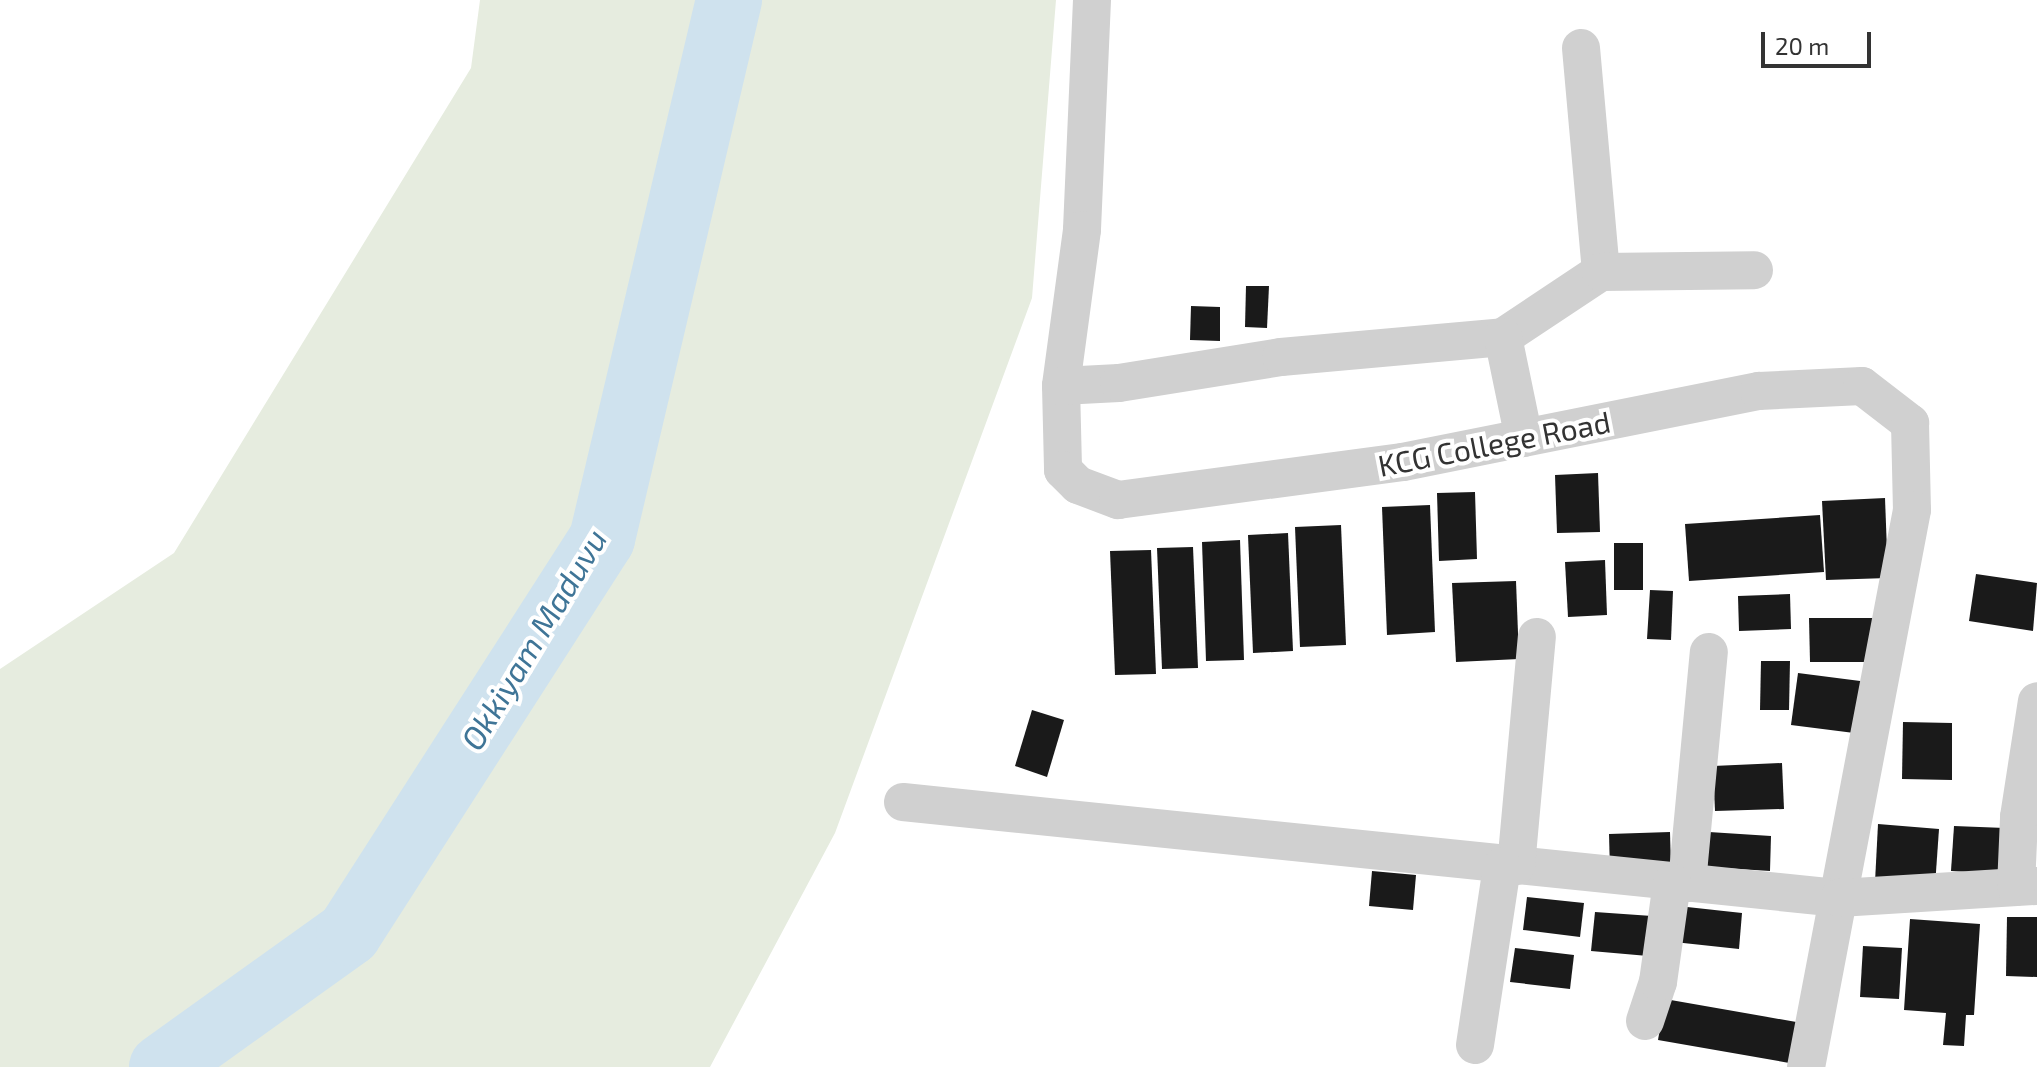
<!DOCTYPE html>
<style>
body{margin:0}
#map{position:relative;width:2037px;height:1067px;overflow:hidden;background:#fff;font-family:"Exo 2",sans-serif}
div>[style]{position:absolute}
.green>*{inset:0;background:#e6ecdf}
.river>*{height:66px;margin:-33px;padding:0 33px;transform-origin:33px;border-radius:33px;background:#cfe2ee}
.building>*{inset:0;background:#1a1a1a}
.minor>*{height:38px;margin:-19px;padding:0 19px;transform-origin:19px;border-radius:19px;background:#d0d0d0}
span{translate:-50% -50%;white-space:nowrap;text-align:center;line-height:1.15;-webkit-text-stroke:8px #fff;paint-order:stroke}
.street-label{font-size:30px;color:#333}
.water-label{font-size:32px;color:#3f7597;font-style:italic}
.scale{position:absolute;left:1761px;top:32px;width:110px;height:36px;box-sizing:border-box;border:4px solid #333;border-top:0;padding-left:10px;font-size:24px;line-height:28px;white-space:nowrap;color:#333;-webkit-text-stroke:6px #fff;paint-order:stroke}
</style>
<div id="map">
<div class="green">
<div style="clip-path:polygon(480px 0,1056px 0,1032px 298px,835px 833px,710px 1067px,0 1067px,0 669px,174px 553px,471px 68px)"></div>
</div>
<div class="river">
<div style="left:162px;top:1067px;width:230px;rotate:-35.6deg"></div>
<div style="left:349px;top:933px;width:468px;rotate:-57.3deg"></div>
<div style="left:602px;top:539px;width:554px;rotate:-76.74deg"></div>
</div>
<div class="building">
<div style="clip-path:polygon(1246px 286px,1269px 286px,1267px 328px,1245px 327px)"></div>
<div style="clip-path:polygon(1191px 306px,1220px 307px,1220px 341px,1190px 340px)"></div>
<div style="clip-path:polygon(1598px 473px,1600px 532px,1557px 533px,1555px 475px)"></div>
<div style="clip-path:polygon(1475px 492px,1477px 559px,1439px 561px,1437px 493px)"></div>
<div style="clip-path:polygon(1885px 498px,1888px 578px,1826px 580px,1822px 501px)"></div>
<div style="clip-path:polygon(1430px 505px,1435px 632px,1387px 635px,1382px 507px)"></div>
<div style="clip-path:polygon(1820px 515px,1824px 572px,1689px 581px,1685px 524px)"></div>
<div style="clip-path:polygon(1341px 525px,1346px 645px,1300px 647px,1295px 527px)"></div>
<div style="clip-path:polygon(1288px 533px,1293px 651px,1253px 653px,1248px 535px)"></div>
<div style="clip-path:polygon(1240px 540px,1244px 660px,1206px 661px,1202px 542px)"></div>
<div style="clip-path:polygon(1614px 543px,1643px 543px,1643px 590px,1614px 590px)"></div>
<div style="clip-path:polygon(1193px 547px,1198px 668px,1162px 669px,1157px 548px)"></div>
<div style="clip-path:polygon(1151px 550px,1156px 674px,1115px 675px,1110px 551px)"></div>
<div style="clip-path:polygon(1605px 560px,1607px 615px,1568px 617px,1565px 562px)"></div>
<div style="clip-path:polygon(1976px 574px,2037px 583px,2033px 631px,1969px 621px)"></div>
<div style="clip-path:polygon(1516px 581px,1519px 659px,1456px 662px,1452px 583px)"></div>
<div style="clip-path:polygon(1650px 590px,1673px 591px,1671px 640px,1647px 639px)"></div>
<div style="clip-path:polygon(1790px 594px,1791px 629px,1739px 631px,1738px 596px)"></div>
<div style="clip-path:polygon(1809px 618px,1877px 618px,1876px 662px,1810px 662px)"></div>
<div style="clip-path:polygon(1761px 661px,1790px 661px,1789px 710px,1760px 710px)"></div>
<div style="clip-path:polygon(1798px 673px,1868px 682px,1862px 734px,1791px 725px)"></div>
<div style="clip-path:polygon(1032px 710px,1064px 720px,1047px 777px,1015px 766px)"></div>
<div style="clip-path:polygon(1903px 722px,1952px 723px,1952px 780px,1902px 779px)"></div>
<div style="clip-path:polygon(1782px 763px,1784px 809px,1715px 811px,1713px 766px)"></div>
<div style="clip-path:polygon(1878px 824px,1939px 829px,1935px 886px,1875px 882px)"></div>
<div style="clip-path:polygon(1954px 826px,2005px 828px,2003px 874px,1951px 871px)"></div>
<div style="clip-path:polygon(1670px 832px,1671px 869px,1610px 871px,1609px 834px)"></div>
<div style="clip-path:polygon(1709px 832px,1771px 836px,1770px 871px,1707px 867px)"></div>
<div style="clip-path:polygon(1372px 871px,1416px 875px,1413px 910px,1369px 906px)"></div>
<div style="clip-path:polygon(1527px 897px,1584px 903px,1580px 937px,1523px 930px)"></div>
<div style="clip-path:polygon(1678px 906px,1742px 913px,1739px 949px,1674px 942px)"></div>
<div style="clip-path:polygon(1595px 912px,1652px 916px,1648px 956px,1591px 951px)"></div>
<div style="clip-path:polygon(2007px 917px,2037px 917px,2037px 977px,2006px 976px)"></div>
<div style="clip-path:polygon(1910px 919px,1980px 924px,1974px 1015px,1966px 1015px,1964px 1046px,1943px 1045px,1946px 1013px,1904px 1010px)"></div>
<div style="clip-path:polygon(1863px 946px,1902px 948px,1899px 999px,1860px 997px)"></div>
<div style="clip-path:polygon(1515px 948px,1574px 955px,1570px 989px,1510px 982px)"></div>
<div style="clip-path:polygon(1665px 999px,1802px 1023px,1795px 1064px,1658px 1040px)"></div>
</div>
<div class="minor">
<div style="left:1092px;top:0;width:230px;rotate:92.5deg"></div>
<div style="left:1082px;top:230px;width:157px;rotate:97.7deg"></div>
<div style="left:1061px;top:386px;width:84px;rotate:88.6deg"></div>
<div style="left:1063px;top:470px;width:21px;rotate:45deg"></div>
<div style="left:1078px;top:485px;width:43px;rotate:20.6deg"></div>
<div style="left:1118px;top:500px;width:288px;rotate:-7.6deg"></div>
<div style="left:1403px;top:462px;width:363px;rotate:-11.3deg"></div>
<div style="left:1759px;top:391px;width:103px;rotate:-2.8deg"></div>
<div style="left:1862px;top:386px;width:61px;rotate:37.6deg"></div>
<div style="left:1910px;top:423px;width:87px;rotate:88.7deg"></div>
<div style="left:1912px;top:510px;width:567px;rotate:100.77deg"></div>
<div style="left:1581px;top:48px;width:225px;rotate:84.9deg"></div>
<div style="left:1503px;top:337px;width:118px;rotate:-33.6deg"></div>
<div style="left:1601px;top:272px;width:153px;rotate:-0.7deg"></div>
<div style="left:1061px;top:386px;width:58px;rotate:-3deg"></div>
<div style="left:1119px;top:383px;width:164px;rotate:-9.1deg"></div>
<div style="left:1281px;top:357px;width:223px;rotate:-5.1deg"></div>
<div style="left:1503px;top:337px;width:103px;rotate:78.3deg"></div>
<div style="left:903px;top:802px;width:941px;rotate:5.86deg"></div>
<div style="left:1839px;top:898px;width:198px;rotate:-3.5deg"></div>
<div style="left:1516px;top:866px;width:230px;rotate:-84.8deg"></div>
<div style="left:1687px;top:883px;width:232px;rotate:-84.6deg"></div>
<div style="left:2016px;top:887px;width:70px;rotate:-87.5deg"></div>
<div style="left:2019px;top:817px;width:117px;rotate:-81.2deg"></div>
<div style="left:1645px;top:1021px;width:41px;rotate:-71.6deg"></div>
<div style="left:1658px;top:982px;width:101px;rotate:-82deg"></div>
<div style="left:1475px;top:1045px;width:181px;rotate:-81.4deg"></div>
</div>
<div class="street-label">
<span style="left:1494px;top:443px;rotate:-11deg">KCG College Road</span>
</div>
<div class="water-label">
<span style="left:533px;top:639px;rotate:-59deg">Okkiyam Maduvu</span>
</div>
<div class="scale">20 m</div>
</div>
